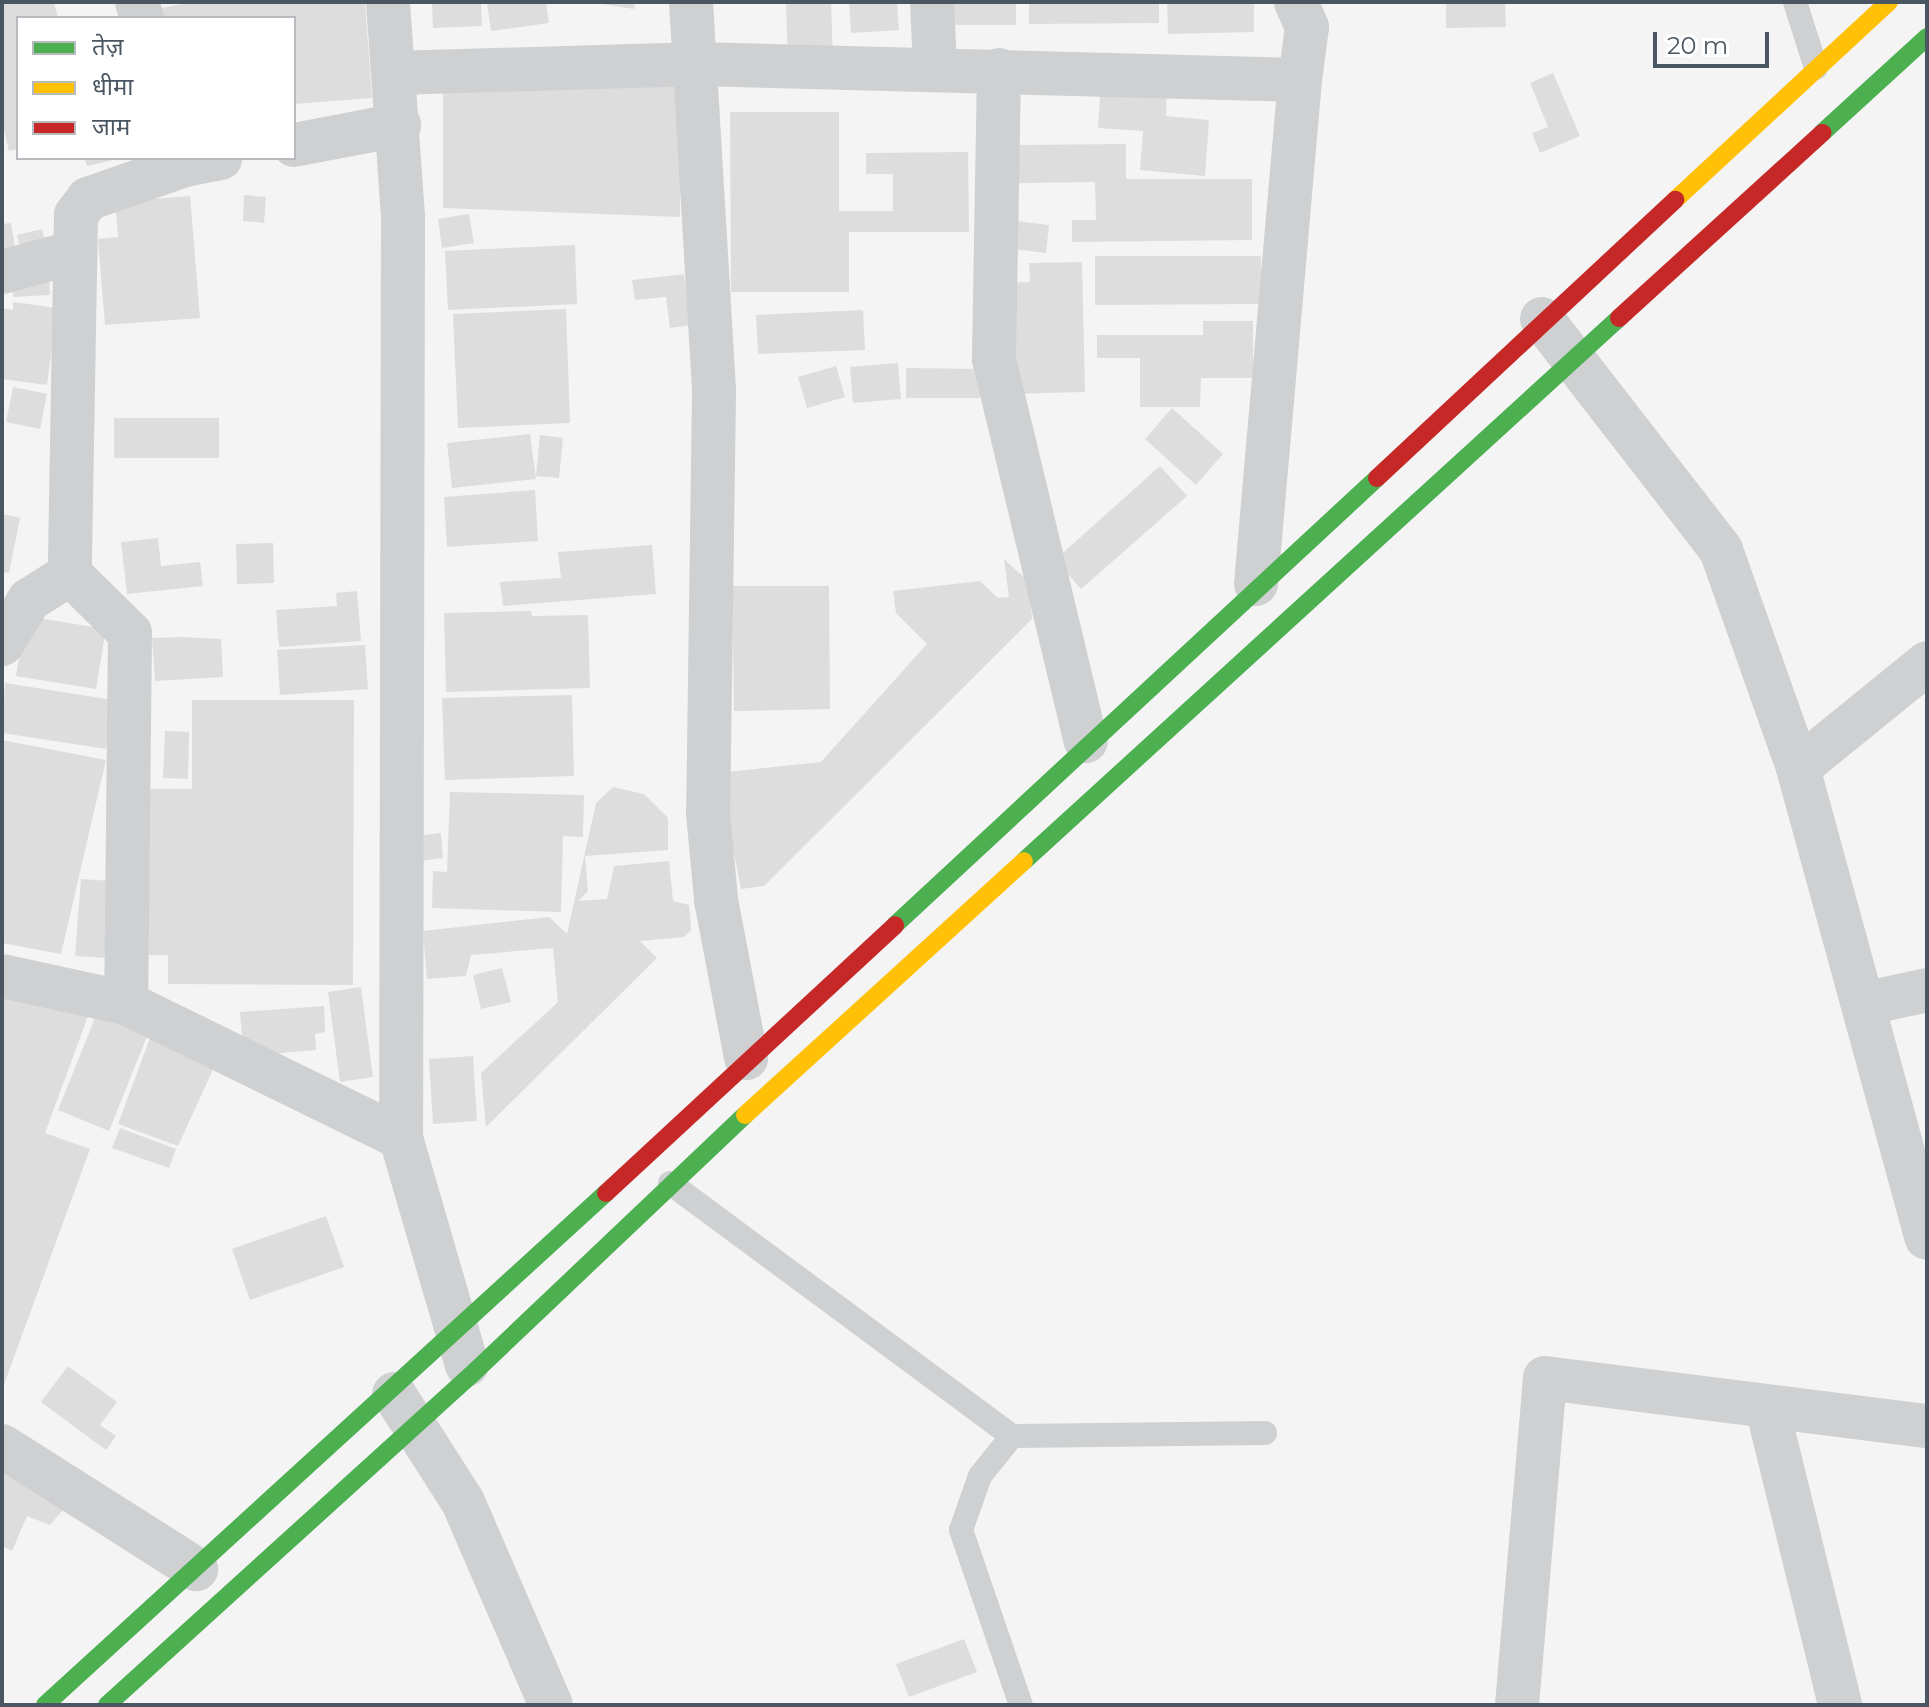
<!DOCTYPE html>
<meta charset="utf-8">
<style>
body{margin:0}
#map{position:relative;width:1929px;height:1707px;overflow:hidden;background:#f4f4f4;font-family:Montserrat,"Noto Sans Devanagari",sans-serif}
div>[style]{position:absolute}
.building>*{inset:0;background:#ddddde}
.lane>*{height:24px;margin:-12px;padding:0 12px;transform-origin:12px;border-radius:12px;background:#ced0d2}
.street>*{height:44px;margin:-22px;padding:0 22px;transform-origin:22px;border-radius:22px;background:#ced0d2}
.fast>*{height:18px;margin:-9px;padding:0 9px;transform-origin:9px;border-radius:9px;background:#4caf50}
.slow>*{height:18px;margin:-9px;padding:0 9px;transform-origin:9px;border-radius:9px;background:#ffc107}
.jam>*{height:18px;margin:-9px;padding:0 9px;transform-origin:9px;border-radius:9px;background:#c62828}
span{translate:-50% -50%;white-space:nowrap;text-align:center;line-height:1.15;-webkit-text-stroke:7px #fff;paint-order:stroke}
.frame{position:absolute;inset:0;border:4px solid #4a5661;pointer-events:none}
.legend{position:absolute;left:16px;top:16px;width:280px;height:144px;box-sizing:border-box;background:#fff;border:2px solid #b7bbc0;margin:0;padding:10px 14px;list-style:none;font-size:24px;color:#4a5661}
.legend li{display:flex;align-items:center;gap:16px;height:40px}
.legend b{width:40px;border:2px solid #b7bbc0}
.scale{position:absolute;left:1653px;top:32px;width:116px;height:36px;box-sizing:border-box;border:4px solid #4a5661;border-top:0;padding-left:10px;font-size:24px;line-height:28px;white-space:nowrap;color:#4a5661;-webkit-text-stroke:6px #fff;paint-order:stroke}
</style>
<div id="map">
<div class="building">
<div style="clip-path:polygon(2px 2px,54px 2px,58px 18px,18px 18px,18px 149px,9px 151px,2px 121px)"></div>
<div style="clip-path:polygon(192px 2px,365px 2px,372px 98px,294px 104px,294px 18px,158px 18px,157px 9px)"></div>
<div style="clip-path:polygon(432px 2px,481px 2px,482px 26px,433px 28px)"></div>
<div style="clip-path:polygon(487px 2px,546px 2px,549px 23px,491px 31px)"></div>
<div style="clip-path:polygon(590px 2px,635px 2px,634px 9px)"></div>
<div style="clip-path:polygon(786px 2px,831px 2px,833px 62px,788px 64px)"></div>
<div style="clip-path:polygon(849px 2px,897px 2px,899px 30px,851px 33px)"></div>
<div style="clip-path:polygon(952px 2px,1016px 2px,1016px 25px,952px 25px)"></div>
<div style="clip-path:polygon(1029px 2px,1159px 2px,1159px 23px,1029px 24px)"></div>
<div style="clip-path:polygon(1167px 2px,1254px 2px,1254px 32px,1168px 34px)"></div>
<div style="clip-path:polygon(1446px 2px,1505px 2px,1506px 27px,1446px 28px)"></div>
<div style="clip-path:polygon(1553px 73px,1580px 136px,1540px 153px,1532px 133px,1548px 127px,1530px 83px)"></div>
<div style="clip-path:polygon(1101px 83px,1167px 88px,1166px 116px,1209px 120px,1205px 176px,1140px 170px,1143px 131px,1098px 128px)"></div>
<div style="clip-path:polygon(680px 85px,680px 217px,443px 208px,443px 86px)"></div>
<div style="clip-path:polygon(730px 112px,839px 112px,839px 211px,893px 211px,893px 174px,866px 174px,866px 153px,968px 152px,969px 232px,849px 232px,849px 292px,731px 292px)"></div>
<div style="clip-path:polygon(1126px 144px,1126px 179px,1252px 179px,1252px 240px,1072px 242px,1072px 220px,1096px 220px,1095px 182px,1019px 183px,1019px 145px)"></div>
<div style="clip-path:polygon(84px 158px,117px 158px,117px 159px,87px 166px)"></div>
<div style="clip-path:polygon(244px 195px,266px 197px,264px 223px,243px 221px)"></div>
<div style="clip-path:polygon(190px 196px,200px 318px,105px 325px,98px 239px,118px 237px,115px 202px)"></div>
<div style="clip-path:polygon(469px 214px,474px 243px,442px 248px,438px 219px)"></div>
<div style="clip-path:polygon(1017px 221px,1049px 225px,1046px 253px,1013px 249px)"></div>
<div style="clip-path:polygon(11px 223px,18px 264px,2px 267px,2px 224px)"></div>
<div style="clip-path:polygon(42px 229px,48px 252px,23px 259px,17px 235px)"></div>
<div style="clip-path:polygon(575px 245px,577px 304px,448px 310px,445px 251px)"></div>
<div style="clip-path:polygon(1095px 256px,1261px 256px,1261px 304px,1095px 305px)"></div>
<div style="clip-path:polygon(1082px 262px,1085px 392px,1006px 394px,1002px 283px,1030px 282px,1029px 263px)"></div>
<div style="clip-path:polygon(49px 272px,50px 295px,13px 297px,12px 274px)"></div>
<div style="clip-path:polygon(684px 274px,691px 325px,670px 328px,666px 297px,635px 300px,632px 280px)"></div>
<div style="clip-path:polygon(13px 302px,57px 308px,47px 385px,2px 379px,2px 308px,13px 310px)"></div>
<div style="clip-path:polygon(566px 309px,570px 423px,458px 428px,453px 314px)"></div>
<div style="clip-path:polygon(863px 310px,865px 350px,758px 354px,756px 315px)"></div>
<div style="clip-path:polygon(1203px 321px,1253px 321px,1253px 378px,1201px 378px,1200px 407px,1140px 407px,1140px 358px,1097px 358px,1097px 335px,1203px 335px)"></div>
<div style="clip-path:polygon(898px 363px,901px 399px,853px 403px,850px 367px)"></div>
<div style="clip-path:polygon(836px 366px,845px 397px,807px 408px,798px 377px)"></div>
<div style="clip-path:polygon(906px 368px,981px 369px,980px 398px,906px 398px)"></div>
<div style="clip-path:polygon(13px 387px,47px 394px,40px 429px,6px 422px)"></div>
<div style="clip-path:polygon(1172px 408px,1223px 454px,1196px 485px,1145px 439px)"></div>
<div style="clip-path:polygon(114px 418px,219px 418px,219px 458px,114px 458px)"></div>
<div style="clip-path:polygon(530px 434px,536px 479px,452px 488px,447px 443px)"></div>
<div style="clip-path:polygon(540px 435px,563px 438px,559px 478px,536px 476px)"></div>
<div style="clip-path:polygon(1160px 466px,1187px 496px,1081px 589px,1055px 560px)"></div>
<div style="clip-path:polygon(535px 490px,538px 541px,447px 547px,444px 497px)"></div>
<div style="clip-path:polygon(2px 514px,20px 518px,9px 573px,2px 572px)"></div>
<div style="clip-path:polygon(158px 538px,161px 566px,200px 562px,203px 586px,127px 594px,121px 542px)"></div>
<div style="clip-path:polygon(273px 543px,274px 583px,237px 584px,236px 544px)"></div>
<div style="clip-path:polygon(652px 545px,656px 594px,503px 606px,500px 582px,561px 578px,558px 552px)"></div>
<div style="clip-path:polygon(1004px 559px,1028px 581px,1032px 619px,764px 886px,741px 889px,718px 773px,821px 762px,927px 644px,896px 613px,893px 591px,980px 581px,998px 598px,1009px 597px)"></div>
<div style="clip-path:polygon(732px 586px,829px 586px,830px 709px,734px 711px)"></div>
<div style="clip-path:polygon(357px 591px,361px 641px,279px 647px,276px 610px,337px 606px,336px 593px)"></div>
<div style="clip-path:polygon(531px 611px,532px 616px,588px 615px,590px 688px,446px 692px,444px 613px)"></div>
<div style="clip-path:polygon(26px 616px,106px 629px,96px 689px,16px 676px)"></div>
<div style="clip-path:polygon(182px 637px,221px 639px,223px 677px,155px 681px,152px 638px)"></div>
<div style="clip-path:polygon(365px 645px,368px 689px,280px 695px,277px 650px)"></div>
<div style="clip-path:polygon(5px 683px,113px 700px,106px 749px,2px 733px)"></div>
<div style="clip-path:polygon(572px 695px,574px 776px,445px 780px,442px 698px)"></div>
<div style="clip-path:polygon(192px 700px,354px 700px,353px 985px,168px 984px,168px 955px,134px 955px,136px 789px,192px 789px)"></div>
<div style="clip-path:polygon(165px 731px,189px 732px,188px 779px,163px 778px)"></div>
<div style="clip-path:polygon(2px 740px,106px 760px,61px 954px,2px 943px)"></div>
<div style="clip-path:polygon(613px 787px,644px 794px,668px 818px,668px 850px,585px 856px,588px 891px,578px 901px,607px 899px,614px 866px,669px 861px,673px 901px,689px 905px,691px 930px,684px 937px,640px 941px,657px 958px,486px 1127px,481px 1073px,558px 1002px,553px 948px,471px 955px,466px 976px,427px 979px,423px 931px,549px 917px,567px 934px,596px 803px)"></div>
<div style="clip-path:polygon(450px 792px,584px 795px,583px 837px,563px 836px,561px 912px,432px 908px,433px 871px,447px 872px)"></div>
<div style="clip-path:polygon(441px 833px,443px 858px,418px 861px,415px 836px)"></div>
<div style="clip-path:polygon(81px 879px,112px 881px,106px 958px,75px 956px)"></div>
<div style="clip-path:polygon(502px 968px,511px 1002px,481px 1009px,473px 975px)"></div>
<div style="clip-path:polygon(2px 985px,88px 1016px,45px 1133px,90px 1149px,2px 1390px)"></div>
<div style="clip-path:polygon(361px 987px,373px 1077px,340px 1082px,328px 992px)"></div>
<div style="clip-path:polygon(324px 1006px,325px 1032px,315px 1034px,316px 1050px,244px 1056px,240px 1012px)"></div>
<div style="clip-path:polygon(99px 1008px,150px 1029px,109px 1131px,58px 1110px)"></div>
<div style="clip-path:polygon(150px 1038px,216px 1063px,178px 1146px,118px 1124px)"></div>
<div style="clip-path:polygon(473px 1056px,477px 1121px,433px 1124px,429px 1059px)"></div>
<div style="clip-path:polygon(120px 1128px,176px 1149px,169px 1168px,112px 1148px)"></div>
<div style="clip-path:polygon(326px 1216px,344px 1267px,250px 1300px,232px 1249px)"></div>
<div style="clip-path:polygon(68px 1366px,117px 1402px,100px 1425px,116px 1436px,106px 1450px,41px 1402px)"></div>
<div style="clip-path:polygon(2px 1457px,68px 1504px,50px 1525px,27px 1516px,12px 1551px,2px 1546px)"></div>
<div style="clip-path:polygon(964px 1639px,977px 1672px,909px 1697px,896px 1664px)"></div>
</div>
<div class="lane">
<div style="left:1795px;top:2px;width:69px;rotate:72.3deg"></div>
<div style="left:670px;top:1183px;width:425px;rotate:36.5deg"></div>
<div style="left:1012px;top:1436px;width:253px;rotate:-0.7deg"></div>
<div style="left:1012px;top:1436px;width:51px;rotate:128.7deg"></div>
<div style="left:980px;top:1476px;width:57px;rotate:109.4deg"></div>
<div style="left:961px;top:1530px;width:185px;rotate:71.1deg"></div>
</div>
<div class="street">
<div style="left:137px;top:2px;width:17px;rotate:73deg"></div>
<div style="left:388px;top:2px;width:217px;rotate:86deg"></div>
<div style="left:403px;top:218px;width:920px;rotate:90.12deg"></div>
<div style="left:401px;top:1138px;width:236px;rotate:73.8deg"></div>
<div style="left:691px;top:2px;width:392px;rotate:86.6deg"></div>
<div style="left:714px;top:393px;width:420px;rotate:90.8deg"></div>
<div style="left:708px;top:813px;width:87px;rotate:84.7deg"></div>
<div style="left:716px;top:900px;width:161px;rotate:79.2deg"></div>
<div style="left:932px;top:2px;width:67px;rotate:87.4deg"></div>
<div style="left:999px;top:70px;width:289px;rotate:91deg"></div>
<div style="left:994px;top:359px;width:393px;rotate:76.5deg"></div>
<div style="left:395px;top:73px;width:302px;rotate:-1.7deg"></div>
<div style="left:697px;top:64px;width:603px;rotate:1.52deg"></div>
<div style="left:1300px;top:80px;width:53px;rotate:-82.5deg"></div>
<div style="left:1307px;top:27px;width:27px;rotate:-114deg"></div>
<div style="left:294px;top:145px;width:107px;rotate:-10.8deg"></div>
<div style="left:183px;top:158px;width:7px;rotate:74deg"></div>
<div style="left:185px;top:165px;width:103px;rotate:160.7deg"></div>
<div style="left:88px;top:199px;width:20px;rotate:127deg"></div>
<div style="left:76px;top:215px;width:359px;rotate:91deg"></div>
<div style="left:70px;top:574px;width:84px;rotate:44.5deg"></div>
<div style="left:130px;top:633px;width:370px;rotate:90.6deg"></div>
<div style="left:126px;top:1003px;width:306px;rotate:26.1deg"></div>
<div style="left:185px;top:165px;width:36px;rotate:-11deg"></div>
<div style="left:2px;top:272px;width:76px;rotate:-15.3deg"></div>
<div style="left:1542px;top:319px;width:292px;rotate:52.2deg"></div>
<div style="left:1721px;top:550px;width:231px;rotate:70.5deg"></div>
<div style="left:1798px;top:768px;width:487px;rotate:74.7deg"></div>
<div style="left:1256px;top:584px;width:506px;rotate:-85.01deg"></div>
<div style="left:2px;top:644px;width:52px;rotate:-58.5deg"></div>
<div style="left:29px;top:600px;width:49px;rotate:-32.4deg"></div>
<div style="left:1798px;top:768px;width:166px;rotate:-39.1deg"></div>
<div style="left:2px;top:976px;width:127px;rotate:12.3deg"></div>
<div style="left:1863px;top:1004px;width:66px;rotate:-12.3deg"></div>
<div style="left:394px;top:1394px;width:128px;rotate:57.4deg"></div>
<div style="left:463px;top:1502px;width:221px;rotate:66.6deg"></div>
<div style="left:1767px;top:1407px;width:307px;rotate:76.2deg"></div>
<div style="left:2px;top:1446px;width:230px;rotate:32.4deg"></div>
<div style="left:1517px;top:1705px;width:328px;rotate:-85.1deg"></div>
<div style="left:1545px;top:1378px;width:385px;rotate:7.2deg"></div>
</div>
<div class="fast">
<div style="left:1822px;top:133px;width:142px;rotate:-42.4deg"></div>
<div style="left:1024px;top:861px;width:806px;rotate:-42.38deg"></div>
<div style="left:895px;top:925px;width:657px;rotate:-42.84deg"></div>
<div style="left:45px;top:1705px;width:760px;rotate:-42.39deg"></div>
<div style="left:107px;top:1705px;width:490px;rotate:-42.2deg"></div>
<div style="left:470px;top:1376px;width:379px;rotate:-43.5deg"></div>
</div>
<div class="slow">
<div style="left:1675px;top:200px;width:292px;rotate:-42.8deg"></div>
<div style="left:745px;top:1115px;width:377px;rotate:-42.3deg"></div>
</div>
<div class="jam">
<div style="left:1619px;top:318px;width:275px;rotate:-42.3deg"></div>
<div style="left:1377px;top:478px;width:408px;rotate:-43deg"></div>
<div style="left:606px;top:1193px;width:394px;rotate:-42.8deg"></div>
</div>
<div class="frame"></div>
<ul class="legend">
<li><b style="height:10px;background:#4caf50"></b>तेज़</li>
<li><b style="height:10px;background:#ffc107"></b>धीमा</li>
<li><b style="height:10px;background:#c62828"></b>जाम</li>
</ul>
<div class="scale">20 m</div>
</div>
